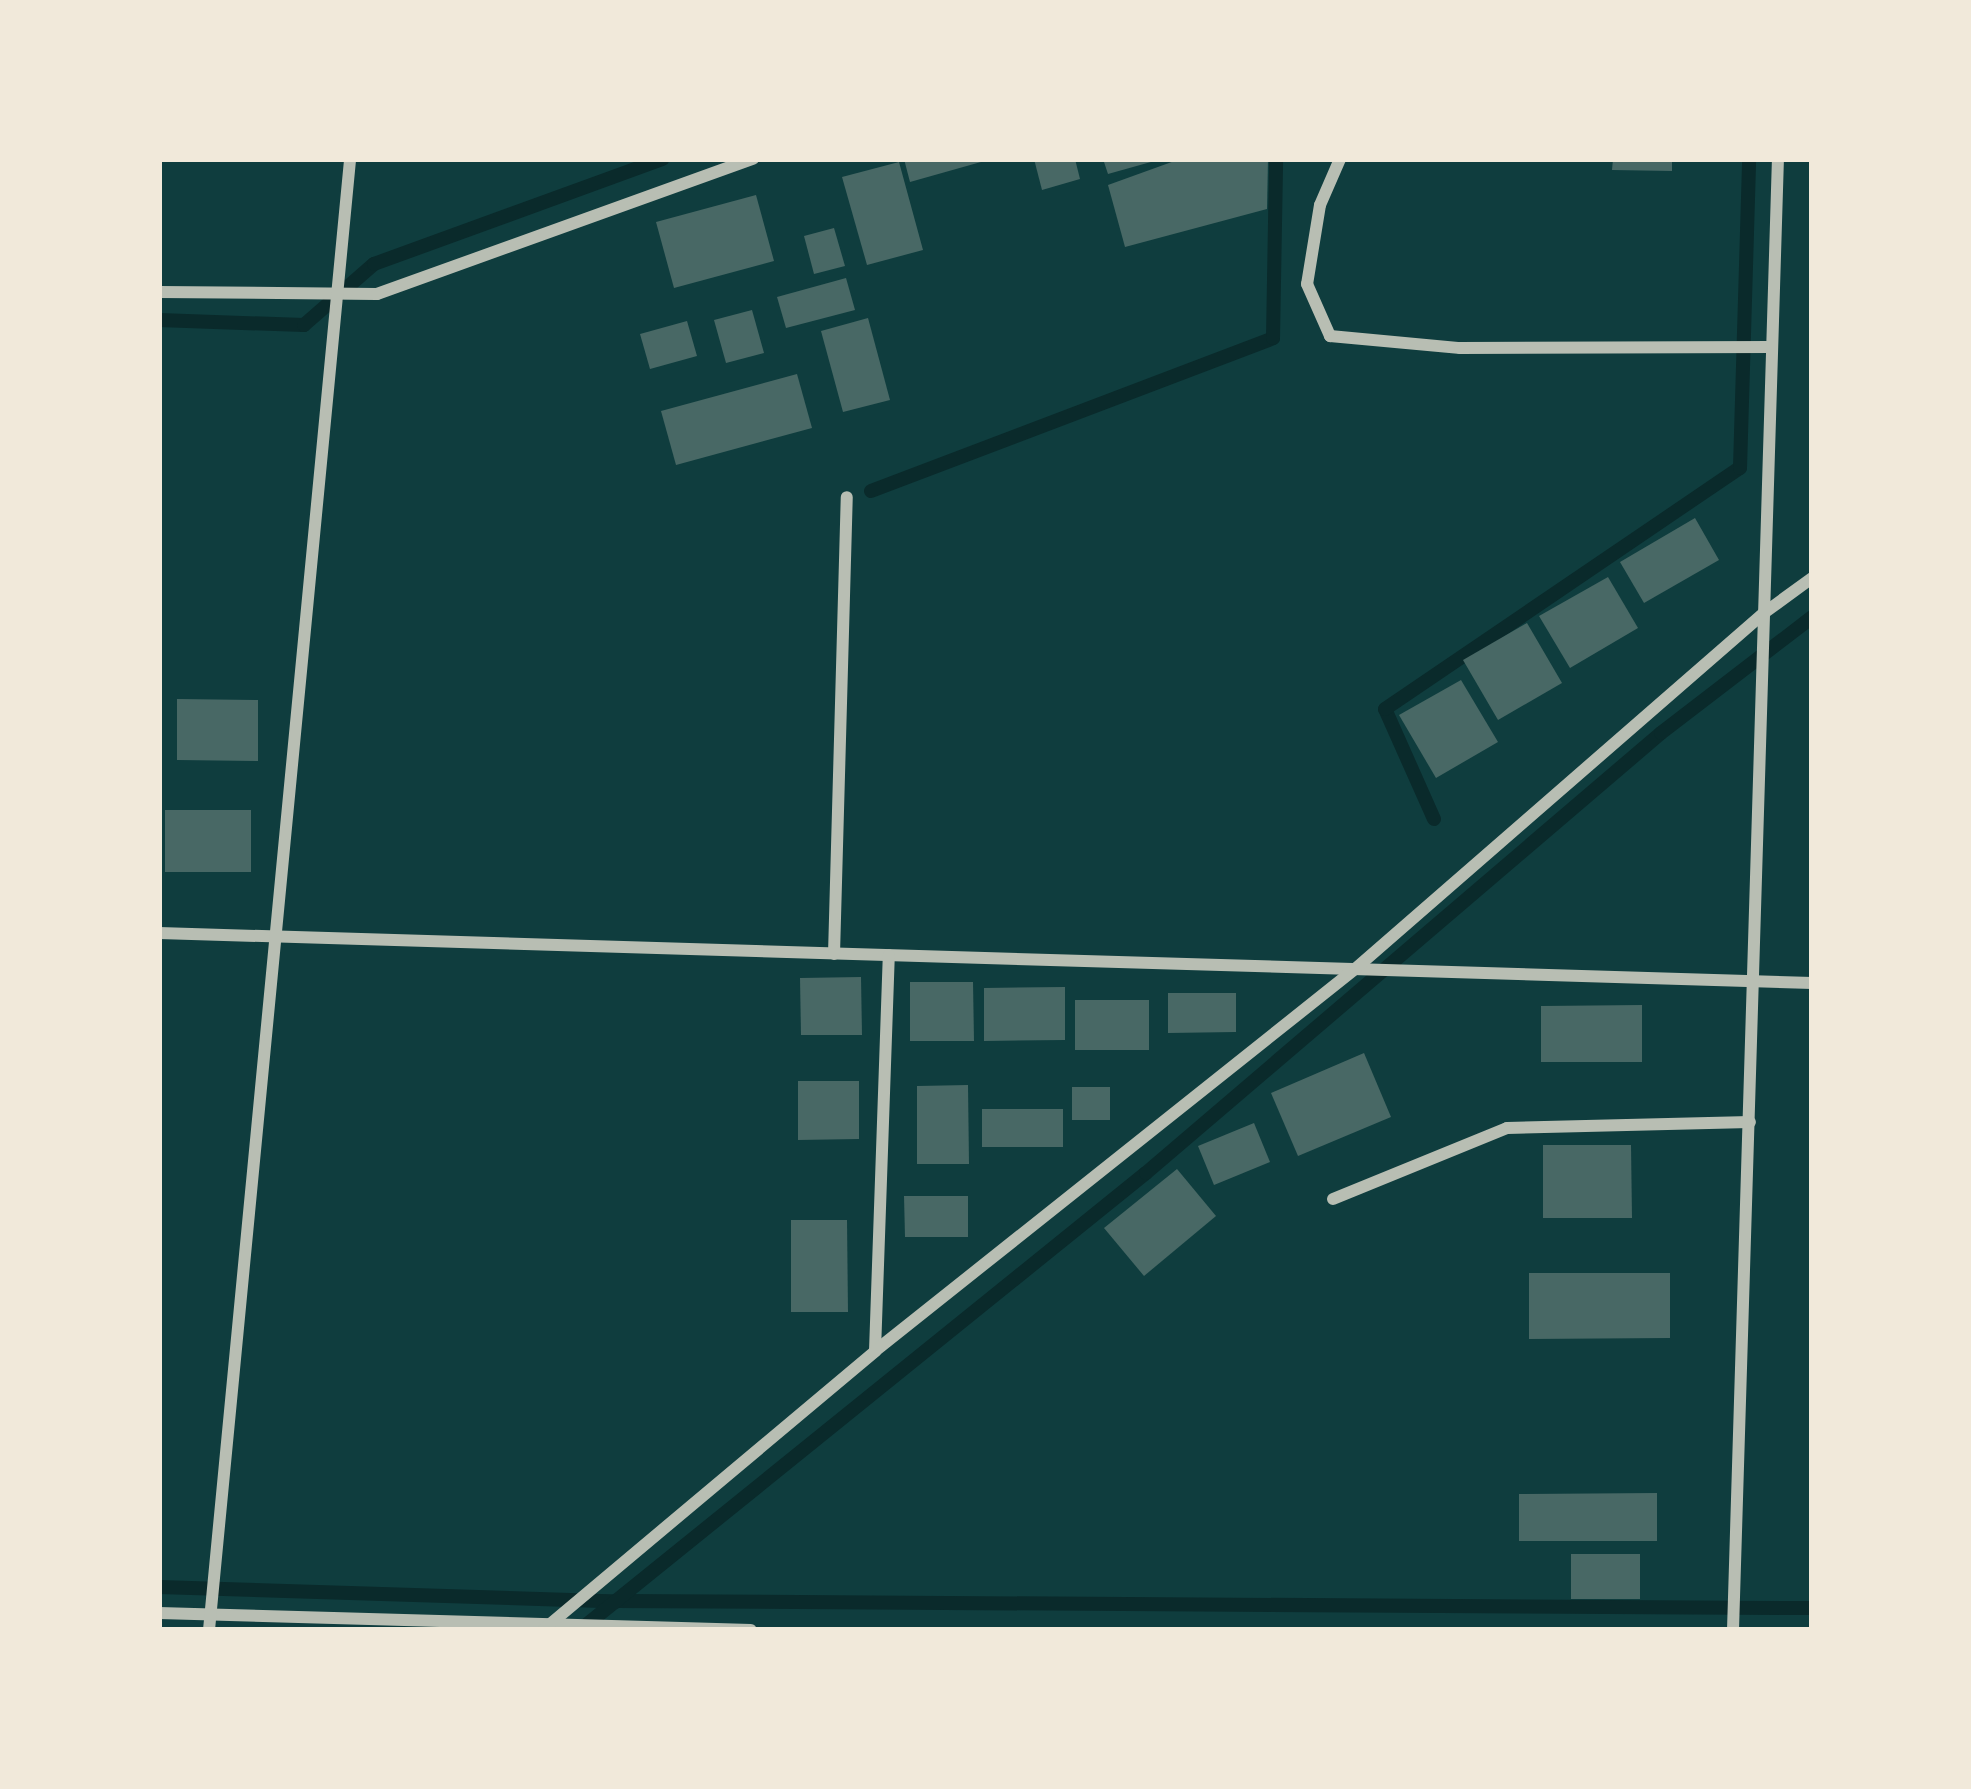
<!DOCTYPE html>
<style>
body{margin:0}
#map{position:relative;width:1971px;height:1789px;overflow:hidden;background:#0f3d3e;font-family:Overpass,sans-serif}
div>[style]{position:absolute}
.stream>*{height:14px;margin:-7px;padding:0 7px;transform-origin:7px;border-radius:7px;background:#0a2a2b}
.building>*{inset:0;background:#486865}
.minor>*{height:12px;margin:-6px;padding:0 6px;transform-origin:6px;border-radius:6px;background:#b8beb3}
span{translate:-50% -50%;white-space:nowrap;text-align:center;line-height:1.15;-webkit-text-stroke:9px #f1e9da;paint-order:stroke}
.frame{position:absolute;inset:0;border:162px solid #f1e9da;pointer-events:none}
</style>
<div id="map">
<div class="stream">
<div style="left:159px;top:320px;width:145px;rotate:2deg"></div>
<div style="left:304px;top:325px;width:93px;rotate:-41.1deg"></div>
<div style="left:374px;top:264px;width:307px;rotate:-20deg"></div>
<div style="left:871px;top:491px;width:430px;rotate:-20.8deg"></div>
<div style="left:1273px;top:338px;width:179px;rotate:-89deg"></div>
<div style="left:1434px;top:819px;width:120px;rotate:-114deg"></div>
<div style="left:1385px;top:709px;width:429px;rotate:-34.2deg"></div>
<div style="left:1740px;top:468px;width:309px;rotate:-88.3deg"></div>
<div style="left:159px;top:1587px;width:458px;rotate:1.8deg"></div>
<div style="left:617px;top:1601px;width:1195px;rotate:0.34deg"></div>
<div style="left:580px;top:1630px;width:727px;rotate:-38.92deg"></div>
<div style="left:1146px;top:1173px;width:677px;rotate:-40.51deg"></div>
<div style="left:1661px;top:733px;width:190px;rotate:-37.5deg"></div>
</div>
<div class="building">
<div style="clip-path:polygon(904px 159px,988px 159px,988px 160px,910px 182px)"></div>
<div style="clip-path:polygon(1034px 159px,1075px 159px,1080px 179px,1042px 190px)"></div>
<div style="clip-path:polygon(1103px 159px,1157px 159px,1158px 160px,1108px 174px)"></div>
<div style="clip-path:polygon(1180px 159px,1268px 159px,1267px 209px,1125px 247px,1108px 185px)"></div>
<div style="clip-path:polygon(1613px 159px,1672px 159px,1672px 171px,1612px 170px)"></div>
<div style="clip-path:polygon(899px 162px,923px 250px,867px 265px,842px 177px)"></div>
<div style="clip-path:polygon(756px 195px,774px 261px,674px 288px,656px 222px)"></div>
<div style="clip-path:polygon(834px 228px,845px 266px,814px 274px,804px 236px)"></div>
<div style="clip-path:polygon(846px 278px,855px 310px,786px 328px,777px 297px)"></div>
<div style="clip-path:polygon(752px 310px,764px 353px,726px 363px,714px 320px)"></div>
<div style="clip-path:polygon(868px 318px,890px 400px,843px 412px,821px 331px)"></div>
<div style="clip-path:polygon(687px 321px,697px 356px,650px 369px,640px 334px)"></div>
<div style="clip-path:polygon(797px 374px,812px 428px,676px 465px,661px 411px)"></div>
<div style="clip-path:polygon(1695px 518px,1719px 560px,1644px 603px,1620px 562px)"></div>
<div style="clip-path:polygon(1608px 577px,1638px 628px,1570px 668px,1539px 616px)"></div>
<div style="clip-path:polygon(1527px 623px,1562px 683px,1498px 720px,1463px 660px)"></div>
<div style="clip-path:polygon(1461px 680px,1498px 742px,1436px 778px,1399px 715px)"></div>
<div style="clip-path:polygon(177px 699px,258px 700px,258px 761px,177px 760px)"></div>
<div style="clip-path:polygon(165px 810px,251px 810px,251px 872px,165px 872px)"></div>
<div style="clip-path:polygon(861px 977px,862px 1035px,801px 1035px,800px 978px)"></div>
<div style="clip-path:polygon(910px 982px,973px 982px,974px 1041px,910px 1041px)"></div>
<div style="clip-path:polygon(1065px 987px,1065px 1040px,984px 1041px,984px 988px)"></div>
<div style="clip-path:polygon(1168px 993px,1236px 993px,1236px 1032px,1168px 1033px)"></div>
<div style="clip-path:polygon(1075px 1000px,1149px 1000px,1149px 1050px,1075px 1050px)"></div>
<div style="clip-path:polygon(1642px 1005px,1642px 1062px,1541px 1062px,1541px 1006px)"></div>
<div style="clip-path:polygon(1364px 1053px,1391px 1117px,1298px 1156px,1271px 1093px)"></div>
<div style="clip-path:polygon(798px 1081px,859px 1081px,859px 1139px,798px 1140px)"></div>
<div style="clip-path:polygon(968px 1085px,969px 1164px,917px 1164px,917px 1086px)"></div>
<div style="clip-path:polygon(1072px 1087px,1110px 1087px,1110px 1120px,1072px 1120px)"></div>
<div style="clip-path:polygon(982px 1109px,1063px 1109px,1063px 1147px,982px 1147px)"></div>
<div style="clip-path:polygon(1254px 1123px,1270px 1162px,1214px 1185px,1198px 1146px)"></div>
<div style="clip-path:polygon(1543px 1145px,1631px 1145px,1632px 1218px,1543px 1218px)"></div>
<div style="clip-path:polygon(1177px 1169px,1216px 1216px,1144px 1276px,1104px 1228px)"></div>
<div style="clip-path:polygon(904px 1196px,968px 1196px,968px 1237px,905px 1237px)"></div>
<div style="clip-path:polygon(791px 1220px,847px 1220px,848px 1312px,791px 1312px)"></div>
<div style="clip-path:polygon(1529px 1273px,1670px 1273px,1670px 1338px,1529px 1339px)"></div>
<div style="clip-path:polygon(1657px 1493px,1657px 1541px,1519px 1541px,1519px 1494px)"></div>
<div style="clip-path:polygon(1571px 1554px,1640px 1554px,1640px 1599px,1571px 1599px)"></div>
</div>
<div class="minor">
<div style="left:1340px;top:159px;width:50px;rotate:113.5deg"></div>
<div style="left:1320px;top:205px;width:80px;rotate:99.3deg"></div>
<div style="left:1307px;top:284px;width:57px;rotate:66.1deg"></div>
<div style="left:1330px;top:336px;width:131px;rotate:5.3deg"></div>
<div style="left:1460px;top:348px;width:312px;rotate:-0.2deg"></div>
<div style="left:159px;top:292px;width:218px;rotate:0.5deg"></div>
<div style="left:377px;top:294px;width:400px;rotate:-19.8deg"></div>
<div style="left:159px;top:933px;width:1654px;rotate:1.73deg"></div>
<div style="left:834px;top:954px;width:457px;rotate:-88.4deg"></div>
<div style="left:1333px;top:1199px;width:188px;rotate:-22.2deg"></div>
<div style="left:1507px;top:1128px;width:243px;rotate:-1.4deg"></div>
<div style="left:875px;top:1351px;width:396px;rotate:-88deg"></div>
<div style="left:159px;top:1613px;width:592px;rotate:1.64deg"></div>
<div style="left:209px;top:1630px;width:1478px;rotate:-84.52deg"></div>
<div style="left:543px;top:1630px;width:434px;rotate:-40deg"></div>
<div style="left:875px;top:1351px;width:613px;rotate:-38.51deg"></div>
<div style="left:1355px;top:969px;width:542px;rotate:-41.04deg"></div>
<div style="left:1764px;top:613px;width:59px;rotate:-36.1deg"></div>
<div style="left:1733px;top:1630px;width:1472px;rotate:-88.25deg"></div>
</div>
<div class="frame"></div>
</div>
